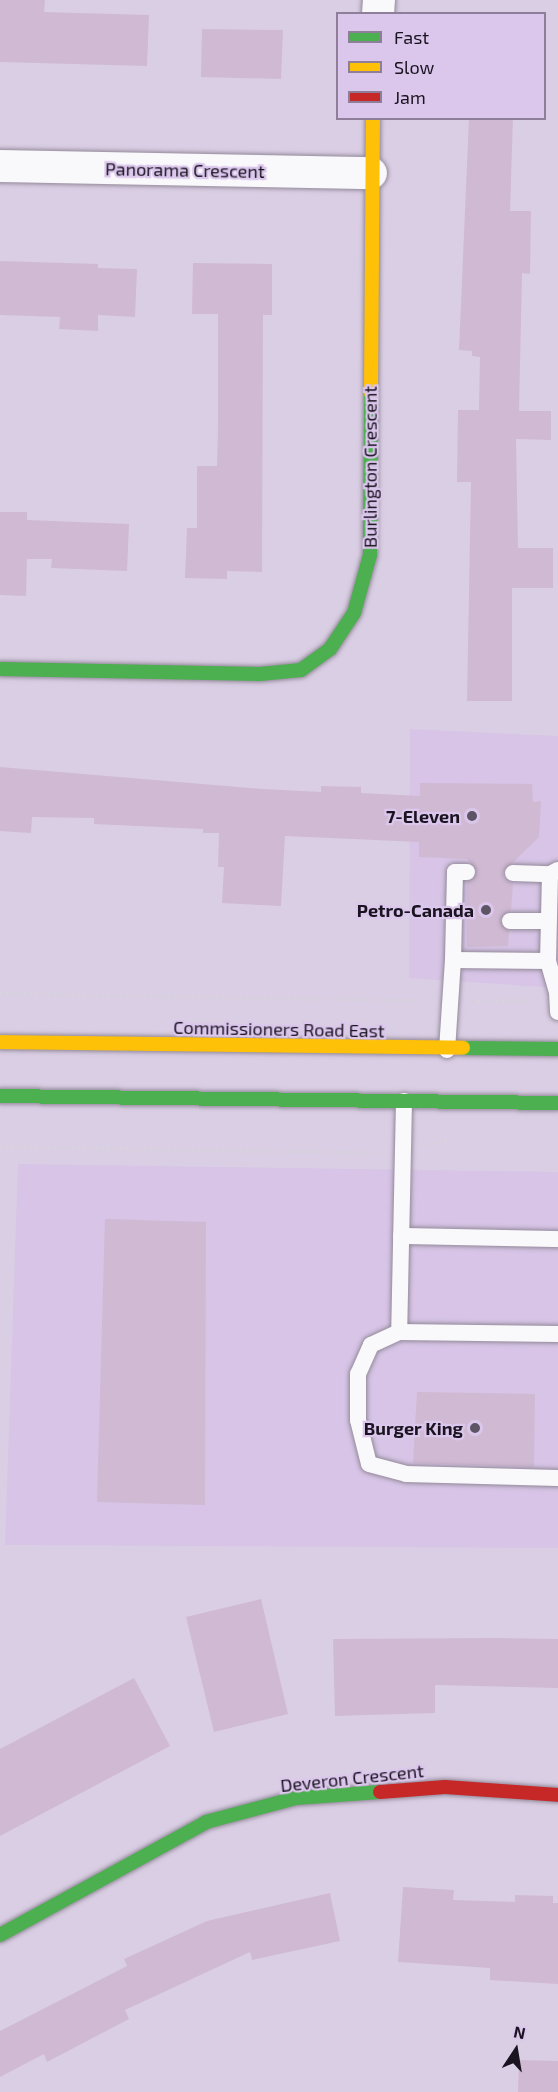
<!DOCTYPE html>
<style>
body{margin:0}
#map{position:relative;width:558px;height:2092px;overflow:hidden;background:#dacee4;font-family:"Exo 2",sans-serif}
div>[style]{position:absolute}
.built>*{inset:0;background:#d7c4e6}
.building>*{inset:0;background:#d0b9d3}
.path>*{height:4px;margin-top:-2px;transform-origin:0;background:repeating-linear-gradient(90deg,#d7d4db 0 1.5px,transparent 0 6px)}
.roads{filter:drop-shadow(0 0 2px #938a9a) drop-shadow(0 0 2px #938a9a)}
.lane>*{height:16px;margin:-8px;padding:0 8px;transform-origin:8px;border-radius:8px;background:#f9f8fb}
.street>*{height:32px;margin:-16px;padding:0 16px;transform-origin:16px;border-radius:16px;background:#f9f8fb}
.fast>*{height:14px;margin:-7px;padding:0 7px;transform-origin:7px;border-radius:7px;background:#4caf50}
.slow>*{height:14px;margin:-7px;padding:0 7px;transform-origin:7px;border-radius:7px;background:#ffc107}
.jam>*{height:14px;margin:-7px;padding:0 7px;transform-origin:7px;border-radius:7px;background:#c62828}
.dots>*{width:16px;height:16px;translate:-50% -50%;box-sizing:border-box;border:3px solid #dbc6ec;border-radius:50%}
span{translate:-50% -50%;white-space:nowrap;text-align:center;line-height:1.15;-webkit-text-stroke:4.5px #dbc6ec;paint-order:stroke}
.street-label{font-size:18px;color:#1a1320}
.poi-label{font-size:18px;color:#1a1320;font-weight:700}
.right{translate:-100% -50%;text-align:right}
.legend{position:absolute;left:336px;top:12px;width:210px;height:108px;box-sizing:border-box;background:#dbc6ec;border:2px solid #8e7e9a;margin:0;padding:8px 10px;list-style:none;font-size:18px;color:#1a1320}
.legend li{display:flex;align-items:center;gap:12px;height:30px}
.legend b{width:30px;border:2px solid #8e7e9a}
.north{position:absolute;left:486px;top:2020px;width:60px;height:60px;-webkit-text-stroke:4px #dbc6ec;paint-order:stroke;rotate:12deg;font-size:16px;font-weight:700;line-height:24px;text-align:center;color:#1a1320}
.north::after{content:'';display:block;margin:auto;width:21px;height:27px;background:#1a1320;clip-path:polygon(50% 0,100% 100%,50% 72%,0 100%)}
</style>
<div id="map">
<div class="built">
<div style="clip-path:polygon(410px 729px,558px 736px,558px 988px,409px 978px)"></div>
<div style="clip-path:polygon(18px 1164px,558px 1172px,558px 1548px,5px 1545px)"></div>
</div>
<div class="building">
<div style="clip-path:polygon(0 0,45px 0,44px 12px,149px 15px,147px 66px,0 62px)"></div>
<div style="clip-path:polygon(202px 29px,283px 30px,281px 79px,201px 77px)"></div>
<div style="clip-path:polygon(469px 118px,513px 118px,510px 211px,531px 211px,530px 274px,522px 273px,519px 411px,551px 411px,551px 440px,516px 439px,518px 548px,553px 548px,553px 588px,512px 588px,512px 701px,467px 701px,471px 482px,457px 482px,458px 410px,479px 410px,480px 357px,472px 356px,472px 351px,459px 350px)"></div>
<div style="clip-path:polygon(0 261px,98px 264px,98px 268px,137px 269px,135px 317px,98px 315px,98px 331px,59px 329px,60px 317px,0 315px)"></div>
<div style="clip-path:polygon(193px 263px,272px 264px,272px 315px,263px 315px,262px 572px,227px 571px,227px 579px,185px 578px,187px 528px,197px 528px,197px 466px,217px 466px,218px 430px,218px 314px,192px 314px)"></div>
<div style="clip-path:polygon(0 512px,27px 512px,27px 520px,129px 524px,127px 571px,51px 568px,52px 559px,27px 559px,26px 596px,0 595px)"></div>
<div style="clip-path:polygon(0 767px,263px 789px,321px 792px,321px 786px,361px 787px,361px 793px,420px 796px,420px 783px,532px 784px,533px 802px,541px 801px,539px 837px,503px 872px,504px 878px,513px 883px,511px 910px,500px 920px,509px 931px,508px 946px,467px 947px,467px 882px,477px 871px,467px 859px,419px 857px,419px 842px,285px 836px,281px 906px,222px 903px,224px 867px,218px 867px,219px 833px,203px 833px,203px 829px,94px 824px,94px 818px,32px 817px,31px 833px,0 831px)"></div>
<div style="clip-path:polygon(105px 1219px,206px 1222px,205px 1505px,97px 1502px)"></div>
<div style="clip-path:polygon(417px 1392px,535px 1394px,534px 1467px,413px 1463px)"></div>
<div style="clip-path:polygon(261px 1599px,288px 1714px,214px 1732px,186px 1617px)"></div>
<div style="clip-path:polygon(494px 1638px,558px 1639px,558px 1688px,435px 1685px,435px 1713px,335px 1716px,333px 1639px)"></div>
<div style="clip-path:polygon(134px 1678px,170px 1746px,0 1836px,0 1749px)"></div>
<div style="clip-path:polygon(403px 1887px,454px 1890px,453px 1900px,515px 1902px,515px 1895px,553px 1896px,553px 1903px,558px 1903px,558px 1984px,490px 1980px,490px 1968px,398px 1962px)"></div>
<div style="clip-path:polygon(330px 1893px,340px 1941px,252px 1960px,250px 1952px,125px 2010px,129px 2019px,47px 2062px,44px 2054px,0 2077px,0 2031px,127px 1966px,124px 1959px,207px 1921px)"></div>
<div style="clip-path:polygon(519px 2060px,558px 2061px,558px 2092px,518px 2092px)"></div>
</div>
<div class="path">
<div style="left:0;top:994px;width:425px;rotate:0.9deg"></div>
<div style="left:478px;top:1001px;width:52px"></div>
<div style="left:428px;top:1145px;width:20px;rotate:-18deg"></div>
<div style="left:0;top:1147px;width:377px;rotate:0.9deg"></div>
</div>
<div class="roads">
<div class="lane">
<div style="left:558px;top:870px;width:9px;rotate:153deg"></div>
<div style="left:550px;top:874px;width:87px;rotate:91.3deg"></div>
<div style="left:548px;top:961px;width:32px;rotate:74deg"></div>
<div style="left:557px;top:992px;width:20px;rotate:87deg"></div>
<div style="left:513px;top:873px;width:37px;rotate:2deg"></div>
<div style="left:510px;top:921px;width:38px"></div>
<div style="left:453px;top:960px;width:88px;rotate:-88.7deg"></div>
<div style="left:455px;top:872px;width:12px"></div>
<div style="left:447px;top:1050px;width:90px;rotate:-86.2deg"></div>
<div style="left:453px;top:960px;width:95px;rotate:0.6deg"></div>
<div style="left:404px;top:1101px;width:231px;rotate:91.2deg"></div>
<div style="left:399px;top:1332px;width:159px;rotate:0.7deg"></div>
<div style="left:401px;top:1236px;width:157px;rotate:1.1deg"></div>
<div style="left:399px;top:1332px;width:31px;rotate:155deg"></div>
<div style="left:371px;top:1345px;width:32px;rotate:114deg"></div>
<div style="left:358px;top:1374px;width:46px;rotate:90deg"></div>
<div style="left:358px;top:1420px;width:45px;rotate:76deg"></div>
<div style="left:369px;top:1464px;width:38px;rotate:15deg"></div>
<div style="left:406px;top:1474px;width:152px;rotate:1.5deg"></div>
</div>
<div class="street">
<div style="left:378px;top:14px;width:14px;rotate:-86deg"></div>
<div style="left:0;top:166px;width:371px;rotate:1.1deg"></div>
</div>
<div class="fast">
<div style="left:0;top:669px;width:260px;rotate:1.1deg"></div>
<div style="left:260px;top:674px;width:41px;rotate:-5.6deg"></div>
<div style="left:301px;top:670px;width:36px;rotate:-36deg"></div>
<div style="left:330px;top:649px;width:43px;rotate:-56.3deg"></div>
<div style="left:354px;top:613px;width:60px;rotate:-74.6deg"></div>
<div style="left:370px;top:555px;width:162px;rotate:-89.6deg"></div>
<div style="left:463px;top:1048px;width:95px;rotate:0.6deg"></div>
<div style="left:0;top:1096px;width:558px;rotate:0.72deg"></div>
<div style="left:0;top:1935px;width:235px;rotate:-28.7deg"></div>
<div style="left:206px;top:1822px;width:93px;rotate:-14.9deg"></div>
<div style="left:296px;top:1798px;width:84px;rotate:-4.1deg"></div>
</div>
<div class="slow">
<div style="left:371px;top:393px;width:275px;rotate:-89.6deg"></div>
<div style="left:0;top:1042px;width:463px;rotate:0.7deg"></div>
</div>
<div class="jam">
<div style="left:380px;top:1792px;width:65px;rotate:-4.4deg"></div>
<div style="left:445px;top:1787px;width:113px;rotate:4deg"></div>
</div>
</div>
<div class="dots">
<div style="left:472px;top:816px;background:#5d5465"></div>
<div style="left:486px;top:910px;background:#5d5465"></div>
<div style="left:475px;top:1428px;background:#5d5465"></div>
</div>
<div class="street-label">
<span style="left:185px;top:170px;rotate:1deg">Panorama Crescent</span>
<span style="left:370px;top:467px;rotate:-90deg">Burlington Crescent</span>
<span style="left:279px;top:1029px;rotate:1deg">Commissioners Road East</span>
<span style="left:352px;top:1778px;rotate:-6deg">Deveron Crescent</span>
</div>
<div class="poi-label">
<span class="right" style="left:460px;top:816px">7-Eleven</span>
<span class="right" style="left:474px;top:910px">Petro-Canada</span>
<span class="right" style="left:463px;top:1428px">Burger King</span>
</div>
<ul class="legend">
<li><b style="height:8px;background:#4caf50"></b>Fast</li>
<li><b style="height:8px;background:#ffc107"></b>Slow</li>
<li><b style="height:8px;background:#c62828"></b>Jam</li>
</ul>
<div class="north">N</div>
</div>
